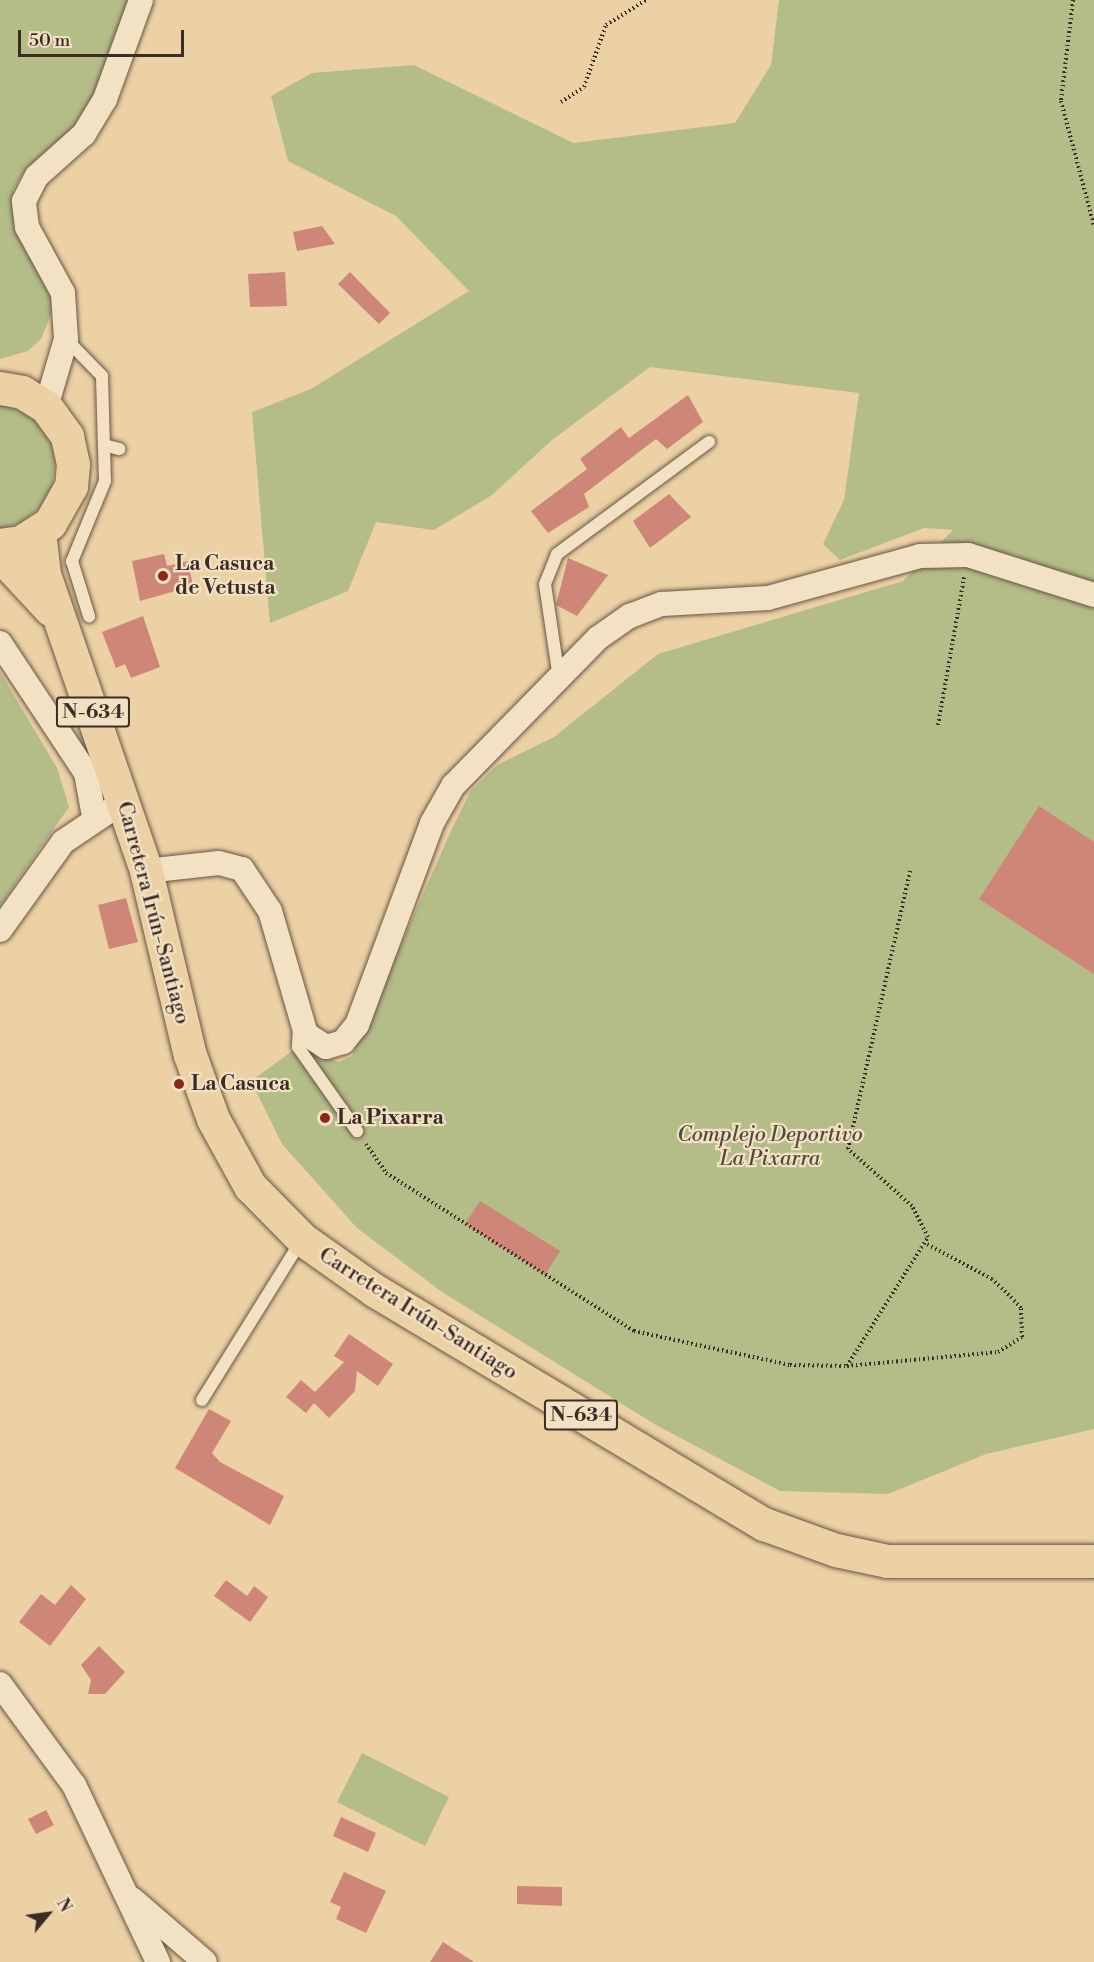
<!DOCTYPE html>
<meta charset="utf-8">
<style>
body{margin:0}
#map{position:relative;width:1094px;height:1962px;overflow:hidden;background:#ecd1a4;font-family:"Libre Bodoni",serif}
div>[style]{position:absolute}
.green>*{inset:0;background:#b4bc88}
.building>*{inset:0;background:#ce8678}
.path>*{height:4px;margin-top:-2px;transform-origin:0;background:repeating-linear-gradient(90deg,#3b2c26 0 1.5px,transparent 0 4.5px)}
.roads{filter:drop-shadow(0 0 2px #675546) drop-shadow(0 0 2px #675546)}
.service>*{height:12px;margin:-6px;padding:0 6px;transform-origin:6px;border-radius:6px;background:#f3e1c4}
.minor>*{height:24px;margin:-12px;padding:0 12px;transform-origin:12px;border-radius:12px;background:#f3e1c4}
.trunk>*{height:33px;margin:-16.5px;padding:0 16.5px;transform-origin:16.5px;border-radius:16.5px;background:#ecd1a4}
.dots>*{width:16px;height:16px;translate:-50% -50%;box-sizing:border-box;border:3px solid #f3e1c4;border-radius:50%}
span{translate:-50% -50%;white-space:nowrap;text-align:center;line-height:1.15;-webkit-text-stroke:4.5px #f3e1c4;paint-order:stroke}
.shield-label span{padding:2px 4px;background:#f3e1c4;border:2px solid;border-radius:4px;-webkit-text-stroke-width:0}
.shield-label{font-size:20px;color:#3b2c26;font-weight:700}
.poi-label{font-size:21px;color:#3b2c26;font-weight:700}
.left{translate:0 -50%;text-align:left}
.street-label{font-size:21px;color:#3b2c26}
.park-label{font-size:21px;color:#53493a;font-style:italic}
.north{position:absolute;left:18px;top:1884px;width:60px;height:60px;-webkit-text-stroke:4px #f3e1c4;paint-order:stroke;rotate:61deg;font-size:16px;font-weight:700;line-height:24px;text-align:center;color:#3b2c26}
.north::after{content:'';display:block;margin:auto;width:21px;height:27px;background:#3b2c26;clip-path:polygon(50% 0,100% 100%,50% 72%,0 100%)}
.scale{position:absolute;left:18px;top:30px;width:166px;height:27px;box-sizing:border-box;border:3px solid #3b2c26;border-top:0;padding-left:8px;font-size:18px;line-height:21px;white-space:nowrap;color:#3b2c26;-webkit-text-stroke:4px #f3e1c4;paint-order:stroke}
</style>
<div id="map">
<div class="green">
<div style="clip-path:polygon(0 0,129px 0,96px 96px,76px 126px,22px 175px,13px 190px,13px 215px,51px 297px,51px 315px,41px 339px,28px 351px,0 359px)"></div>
<div style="clip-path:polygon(779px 0,1094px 0,1094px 1429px,986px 1454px,888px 1494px,780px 1491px,656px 1425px,442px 1292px,357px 1228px,282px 1144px,251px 1081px,298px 1047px,339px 1062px,352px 1056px,450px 833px,470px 792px,497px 765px,554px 737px,658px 654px,903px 581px,953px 530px,924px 528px,840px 560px,823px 544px,844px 500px,859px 393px,650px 367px,552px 440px,492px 495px,434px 530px,376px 522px,348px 591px,270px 623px,252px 412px,311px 389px,469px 291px,396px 216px,288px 161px,271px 96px,312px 73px,414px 65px,573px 143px,735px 123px,771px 65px)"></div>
<div style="clip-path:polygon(0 403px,34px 417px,49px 437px,55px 461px,52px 486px,40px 507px,21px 523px,0 529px)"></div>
<div style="clip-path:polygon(0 672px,57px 768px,69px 807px,0 906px)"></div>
<div style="clip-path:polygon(362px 1753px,449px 1797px,425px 1846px,337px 1802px)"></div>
</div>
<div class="building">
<div style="clip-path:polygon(322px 226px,335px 244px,297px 251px,293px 232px)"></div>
<div style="clip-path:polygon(285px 272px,287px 306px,250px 307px,248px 274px)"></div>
<div style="clip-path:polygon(350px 272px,390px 313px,379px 324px,338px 284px)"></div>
<div style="clip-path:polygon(688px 395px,703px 422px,667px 449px,656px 439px,584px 494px,589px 507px,548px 533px,531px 511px,587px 469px,580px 459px,621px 427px,629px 438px)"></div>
<div style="clip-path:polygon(669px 494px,691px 517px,650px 548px,633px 521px)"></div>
<div style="clip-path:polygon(164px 554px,167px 566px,188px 561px,193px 586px,140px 601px,132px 561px)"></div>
<div style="clip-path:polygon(568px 558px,608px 575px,577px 616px,556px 605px)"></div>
<div style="clip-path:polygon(143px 616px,160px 667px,131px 678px,125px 664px,116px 668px,102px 632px)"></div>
<div style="clip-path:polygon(1039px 806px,1094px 842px,1094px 974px,979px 899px)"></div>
<div style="clip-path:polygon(126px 898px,138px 942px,109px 949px,98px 905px)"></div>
<div style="clip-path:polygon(480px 1201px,560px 1251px,545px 1275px,465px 1224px)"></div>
<div style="clip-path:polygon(349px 1334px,393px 1364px,378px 1386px,357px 1371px,355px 1391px,329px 1418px,314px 1403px,306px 1413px,286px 1397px,301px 1380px,315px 1392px,344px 1362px,334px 1356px)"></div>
<div style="clip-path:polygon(209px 1409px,231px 1421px,212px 1453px,220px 1462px,284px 1496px,270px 1525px,175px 1468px)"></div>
<div style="clip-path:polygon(226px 1580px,247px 1596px,254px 1586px,268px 1597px,250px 1622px,214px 1596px)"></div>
<div style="clip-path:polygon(71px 1585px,86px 1599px,50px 1646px,19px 1622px,41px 1594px,55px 1605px)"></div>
<div style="clip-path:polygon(99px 1646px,125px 1672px,105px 1694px,88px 1694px,91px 1680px,81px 1665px)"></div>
<div style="clip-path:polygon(46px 1810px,54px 1825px,36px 1834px,28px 1819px)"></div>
<div style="clip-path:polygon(341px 1817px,376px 1833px,368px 1852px,333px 1836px)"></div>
<div style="clip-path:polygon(344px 1872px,386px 1891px,366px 1933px,336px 1919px,341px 1907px,330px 1902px)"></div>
<div style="clip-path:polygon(517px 1886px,562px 1887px,562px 1906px,517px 1904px)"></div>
<div style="clip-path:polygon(443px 1942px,474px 1962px,430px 1962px)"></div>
</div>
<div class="path">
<div style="left:1073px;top:0;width:102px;rotate:96.8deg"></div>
<div style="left:1061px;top:101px;width:129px;rotate:75.2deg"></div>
<div style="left:561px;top:102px;width:27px;rotate:-33deg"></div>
<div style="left:584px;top:87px;width:66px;rotate:-70.5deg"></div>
<div style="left:606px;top:25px;width:47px;rotate:-32deg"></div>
<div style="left:938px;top:725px;width:150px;rotate:-80deg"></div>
<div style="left:366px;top:1144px;width:35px;rotate:55deg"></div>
<div style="left:386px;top:1173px;width:294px;rotate:32.5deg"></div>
<div style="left:634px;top:1331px;width:160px;rotate:12.3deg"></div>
<div style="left:790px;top:1365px;width:57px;rotate:1deg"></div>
<div style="left:847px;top:1366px;width:152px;rotate:-57.9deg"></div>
<div style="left:928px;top:1237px;width:35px;rotate:-117deg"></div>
<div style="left:912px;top:1206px;width:86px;rotate:-138.3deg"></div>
<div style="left:848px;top:1149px;width:285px;rotate:-77.4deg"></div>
<div style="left:847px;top:1366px;width:152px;rotate:-5.3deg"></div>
<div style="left:998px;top:1352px;width:28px;rotate:-32deg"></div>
<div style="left:1022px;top:1337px;width:29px;rotate:-92deg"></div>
<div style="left:1021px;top:1308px;width:18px;rotate:-133deg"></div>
<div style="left:1009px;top:1295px;width:23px;rotate:-137deg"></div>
<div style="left:992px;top:1279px;width:76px;rotate:-151.8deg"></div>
</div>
<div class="roads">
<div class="service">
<div style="left:66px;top:339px;width:52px;rotate:45.8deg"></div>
<div style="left:102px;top:376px;width:105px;rotate:88.4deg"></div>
<div style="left:105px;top:481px;width:87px;rotate:112.4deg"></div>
<div style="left:72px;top:561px;width:58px;rotate:72.8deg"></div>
<div style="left:104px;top:445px;width:16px;rotate:15deg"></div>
<div style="left:559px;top:678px;width:95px;rotate:-98.5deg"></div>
<div style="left:545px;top:584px;width:32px;rotate:-68deg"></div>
<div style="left:557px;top:554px;width:189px;rotate:-36.4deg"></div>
<div style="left:299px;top:1026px;width:21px;rotate:93deg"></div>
<div style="left:298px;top:1047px;width:103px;rotate:54.9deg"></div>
<div style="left:202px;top:1400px;width:187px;rotate:-58.1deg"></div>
</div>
<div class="minor">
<div style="left:46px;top:407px;width:71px;rotate:-73.6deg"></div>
<div style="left:66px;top:339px;width:46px;rotate:-93.7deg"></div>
<div style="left:63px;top:293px;width:75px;rotate:-118.6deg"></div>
<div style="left:27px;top:227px;width:26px;rotate:-97deg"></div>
<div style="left:24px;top:201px;width:28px;rotate:-63deg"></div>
<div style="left:37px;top:176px;width:63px;rotate:-41.8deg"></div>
<div style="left:84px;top:134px;width:41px;rotate:-59deg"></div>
<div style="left:105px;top:99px;width:105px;rotate:-70deg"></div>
<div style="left:0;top:643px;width:156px;rotate:56.5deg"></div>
<div style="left:86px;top:773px;width:44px;rotate:79.5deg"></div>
<div style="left:146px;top:871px;width:73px;rotate:-6.3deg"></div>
<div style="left:219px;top:863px;width:24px;rotate:15deg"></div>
<div style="left:242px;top:869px;width:50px;rotate:56.3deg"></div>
<div style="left:270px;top:911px;width:128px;rotate:73.7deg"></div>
<div style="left:306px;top:1034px;width:24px;rotate:33deg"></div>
<div style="left:326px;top:1047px;width:18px;rotate:-16deg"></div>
<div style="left:343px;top:1042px;width:22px;rotate:-51deg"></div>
<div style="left:357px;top:1025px;width:215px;rotate:-69.6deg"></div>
<div style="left:432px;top:823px;width:43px;rotate:-60.4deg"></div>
<div style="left:453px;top:786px;width:207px;rotate:-45.6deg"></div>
<div style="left:598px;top:638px;width:39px;rotate:-35deg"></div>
<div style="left:630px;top:616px;width:34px;rotate:-21deg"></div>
<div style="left:662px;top:604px;width:106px;rotate:-3.2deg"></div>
<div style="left:768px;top:598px;width:158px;rotate:-15.4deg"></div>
<div style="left:920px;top:556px;width:48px;rotate:-1.2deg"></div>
<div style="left:968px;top:555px;width:132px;rotate:17.6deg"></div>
<div style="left:0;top:930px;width:108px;rotate:-54.4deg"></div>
<div style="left:63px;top:842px;width:55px;rotate:-34deg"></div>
<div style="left:0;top:1684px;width:125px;rotate:53.8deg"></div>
<div style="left:74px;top:1785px;width:196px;rotate:64.6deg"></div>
<div style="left:132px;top:1899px;width:96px;rotate:40.8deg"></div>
</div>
<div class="trunk">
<div style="left:0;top:388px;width:22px;rotate:10deg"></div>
<div style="left:22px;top:392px;width:28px;rotate:32deg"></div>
<div style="left:46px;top:407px;width:36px;rotate:54deg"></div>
<div style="left:67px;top:436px;width:29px;rotate:78deg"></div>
<div style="left:73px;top:464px;width:22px;rotate:95deg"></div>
<div style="left:71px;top:486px;width:43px;rotate:119.6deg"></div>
<div style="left:50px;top:523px;width:35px;rotate:147deg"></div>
<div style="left:21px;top:542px;width:21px;rotate:172deg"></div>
<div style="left:39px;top:532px;width:42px;rotate:83.2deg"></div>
<div style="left:44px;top:574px;width:314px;rotate:71deg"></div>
<div style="left:146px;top:871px;width:189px;rotate:76.6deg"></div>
<div style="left:190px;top:1055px;width:68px;rotate:70.2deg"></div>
<div style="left:213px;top:1119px;width:77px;rotate:61.1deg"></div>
<div style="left:250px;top:1186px;width:74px;rotate:45.5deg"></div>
<div style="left:302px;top:1239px;width:88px;rotate:35.3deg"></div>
<div style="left:374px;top:1290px;width:455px;rotate:31deg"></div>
<div style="left:764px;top:1524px;width:77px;rotate:19.9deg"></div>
<div style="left:836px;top:1550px;width:52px;rotate:12.2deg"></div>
<div style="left:887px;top:1561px;width:207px"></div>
<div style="left:0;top:555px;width:74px;rotate:47.2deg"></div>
</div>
</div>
<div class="dots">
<div style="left:163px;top:576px;background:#8f2418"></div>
<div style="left:179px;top:1084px;background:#8f2418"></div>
<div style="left:325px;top:1118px;background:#8f2418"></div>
</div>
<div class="shield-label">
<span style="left:93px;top:712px">N-634</span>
<span style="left:581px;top:1415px">N-634</span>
</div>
<div class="poi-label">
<span class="left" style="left:175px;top:576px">La Casuca<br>de Vetusta</span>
<span class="left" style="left:191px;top:1084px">La Casuca</span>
<span class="left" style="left:337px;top:1118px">La Pixarra</span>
</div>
<div class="street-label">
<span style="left:153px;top:913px;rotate:75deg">Carretera Irún-Santiago</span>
<span style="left:418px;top:1314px;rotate:32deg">Carretera Irún-Santiago</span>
</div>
<div class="park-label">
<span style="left:770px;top:1147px">Complejo Deportivo<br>La Pixarra</span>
</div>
<div class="north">N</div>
<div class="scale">50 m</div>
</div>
